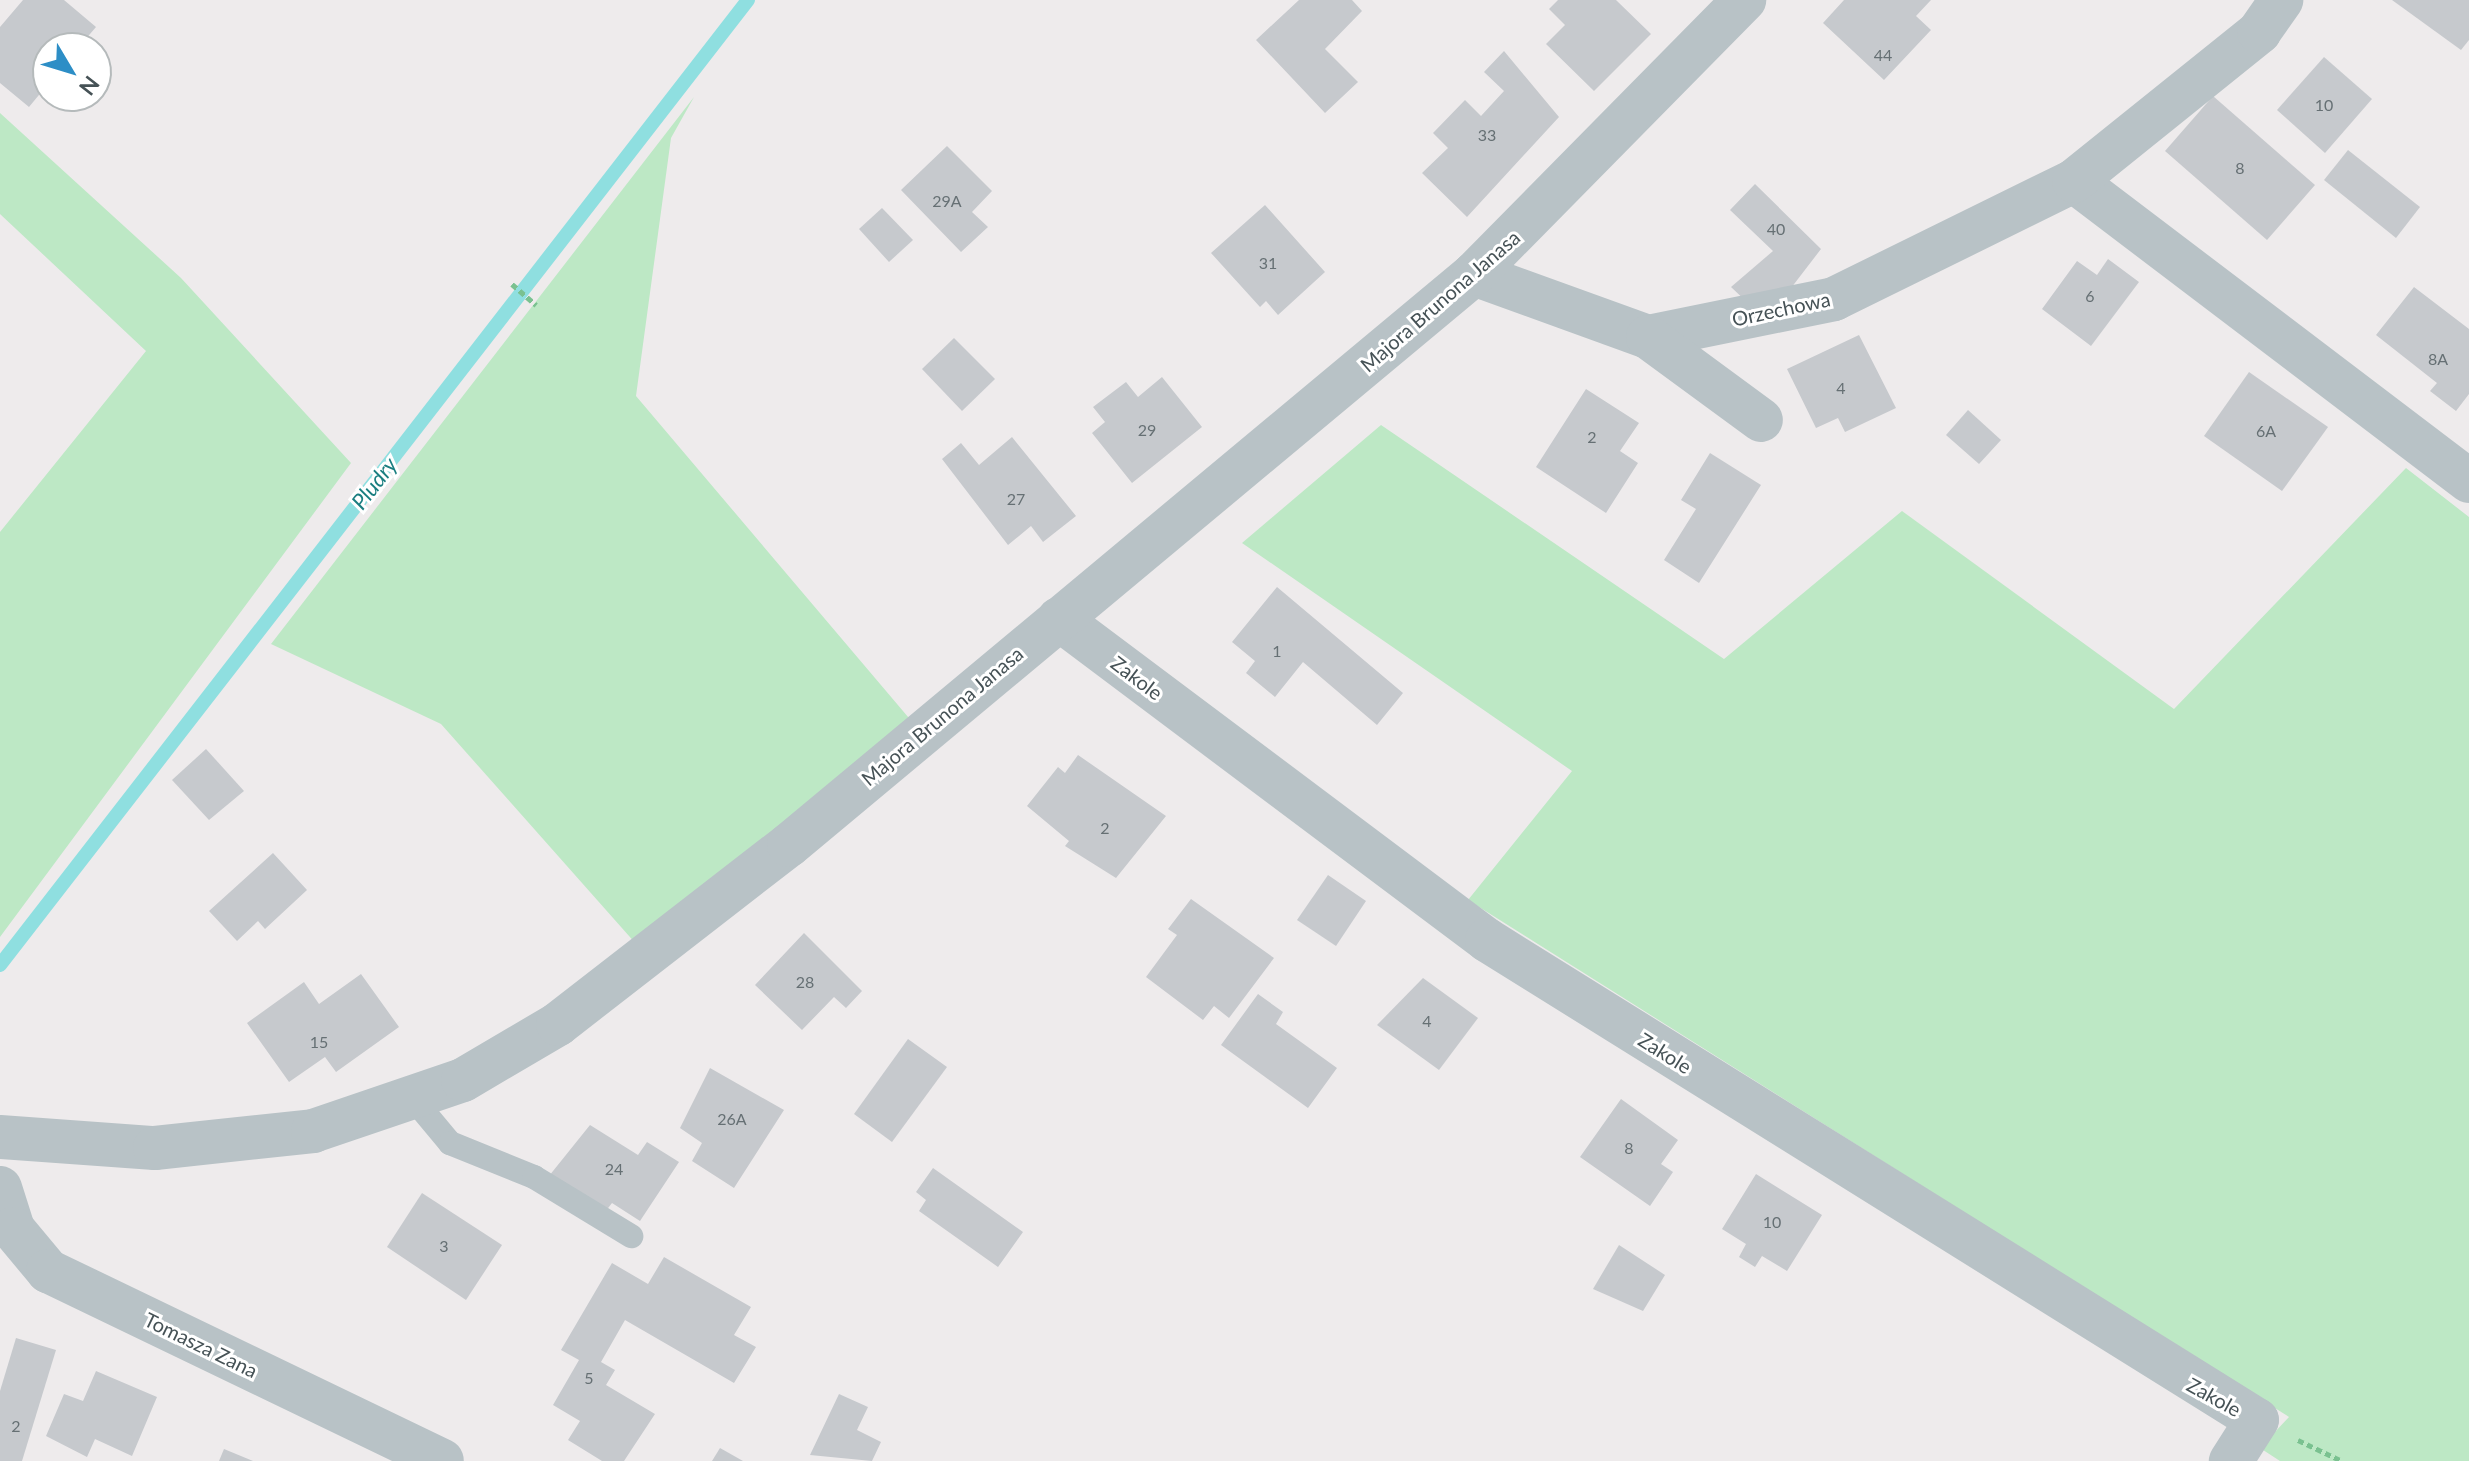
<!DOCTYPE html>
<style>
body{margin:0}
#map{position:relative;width:2469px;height:1461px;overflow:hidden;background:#eeebec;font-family:Lato,sans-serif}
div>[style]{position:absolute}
.green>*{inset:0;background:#bde8c5}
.stream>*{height:14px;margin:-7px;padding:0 7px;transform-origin:7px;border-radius:7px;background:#8fdfe0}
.building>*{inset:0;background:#c6c9cd}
.path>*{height:5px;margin-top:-2.5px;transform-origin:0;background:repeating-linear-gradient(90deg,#7ac190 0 6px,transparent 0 10px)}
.lane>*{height:24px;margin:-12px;padding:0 12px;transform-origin:12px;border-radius:12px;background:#b8c2c6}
.street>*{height:44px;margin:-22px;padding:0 22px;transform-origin:22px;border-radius:22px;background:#b8c2c6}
span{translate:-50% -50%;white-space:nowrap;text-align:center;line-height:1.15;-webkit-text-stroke:6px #fff;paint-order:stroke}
.number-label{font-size:16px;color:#667074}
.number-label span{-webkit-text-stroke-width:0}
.street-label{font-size:20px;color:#465256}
.water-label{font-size:22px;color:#1a7e80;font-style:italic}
.north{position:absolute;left:32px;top:32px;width:80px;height:80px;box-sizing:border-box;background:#fff;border:2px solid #b5babb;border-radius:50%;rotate:128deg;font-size:22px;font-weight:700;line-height:32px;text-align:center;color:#465256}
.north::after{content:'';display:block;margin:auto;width:28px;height:36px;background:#2d8ec6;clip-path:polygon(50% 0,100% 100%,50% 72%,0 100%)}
</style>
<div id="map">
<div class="green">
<div style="clip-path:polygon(694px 97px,671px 138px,636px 396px,914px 724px,637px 945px,441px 724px,271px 644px)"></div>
<div style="clip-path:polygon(0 113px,181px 278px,351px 463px,0 937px,0 532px,146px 351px,0 214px)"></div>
<div style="clip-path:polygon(1381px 425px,1724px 659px,1902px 511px,2174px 709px,2406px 468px,2469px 517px,2469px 1461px,2280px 1461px,2260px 1448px,2289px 1417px,1468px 900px,1572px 771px,1242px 543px)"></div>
</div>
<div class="stream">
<div style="left:0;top:965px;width:1221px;rotate:-52.22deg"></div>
</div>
<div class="building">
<div style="clip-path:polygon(23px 0,64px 0,96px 27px,78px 48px,48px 48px,48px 84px,29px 107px,0 83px,0 27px)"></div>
<div style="clip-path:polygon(1299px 0,1352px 0,1362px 11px,1325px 49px,1358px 82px,1325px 113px,1256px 40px)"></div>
<div style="clip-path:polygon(1558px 0,1616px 0,1651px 34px,1594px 91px,1546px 44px,1565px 25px,1549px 9px)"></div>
<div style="clip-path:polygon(1844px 0,1931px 0,1916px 16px,1931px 30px,1884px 80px,1823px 23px)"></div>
<div style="clip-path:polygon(2392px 0,2469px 0,2469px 40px,2461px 50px)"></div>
<div style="clip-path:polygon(1504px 51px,1559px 117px,1467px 217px,1422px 173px,1448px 148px,1433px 133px,1465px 100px,1481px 116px,1504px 91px,1484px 72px)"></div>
<div style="clip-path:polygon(2324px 57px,2372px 99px,2325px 153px,2277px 110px)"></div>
<div style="clip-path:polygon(2213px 96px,2315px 185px,2267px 240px,2165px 151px)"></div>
<div style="clip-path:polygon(947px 146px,992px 191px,972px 212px,988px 227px,961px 252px,901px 190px)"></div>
<div style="clip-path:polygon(2348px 150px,2420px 207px,2396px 238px,2324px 180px)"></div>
<div style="clip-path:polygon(1755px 184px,1821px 249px,1788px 292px,1750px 305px,1731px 287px,1773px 251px,1730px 210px)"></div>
<div style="clip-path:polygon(1265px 205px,1325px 272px,1278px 315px,1266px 301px,1260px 307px,1211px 253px)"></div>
<div style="clip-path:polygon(882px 208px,913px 240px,889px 262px,859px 229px)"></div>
<div style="clip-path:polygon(2108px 259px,2139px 282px,2091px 346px,2042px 309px,2077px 261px,2097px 275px)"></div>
<div style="clip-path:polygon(2414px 287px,2469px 329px,2469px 394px,2456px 411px,2430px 391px,2437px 383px,2376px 335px)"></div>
<div style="clip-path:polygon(1859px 335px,1896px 408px,1845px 432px,1838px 418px,1816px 428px,1787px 369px)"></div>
<div style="clip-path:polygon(954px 338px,995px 379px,962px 411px,922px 369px)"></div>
<div style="clip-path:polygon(2249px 372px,2328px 427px,2282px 491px,2204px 436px)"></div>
<div style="clip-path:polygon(1162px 377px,1202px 427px,1132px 483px,1092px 433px,1105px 422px,1093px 407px,1126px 382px,1138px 397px)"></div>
<div style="clip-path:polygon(1586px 389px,1639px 423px,1620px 451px,1638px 463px,1606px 513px,1536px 467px)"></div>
<div style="clip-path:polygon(1968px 410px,2001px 440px,1979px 464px,1946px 435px)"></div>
<div style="clip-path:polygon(1012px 437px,1076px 516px,1043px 542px,1031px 526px,1008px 545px,942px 459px,961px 443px,979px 465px)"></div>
<div style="clip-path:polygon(1710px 453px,1761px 485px,1699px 583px,1664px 560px,1696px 509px,1681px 500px)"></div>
<div style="clip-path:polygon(1277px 587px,1403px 693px,1377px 725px,1303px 662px,1275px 697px,1246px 673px,1255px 661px,1232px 642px)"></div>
<div style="clip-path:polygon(206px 749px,244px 791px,209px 820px,172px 780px)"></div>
<div style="clip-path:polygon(1078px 755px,1166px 816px,1116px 878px,1065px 846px,1069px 841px,1027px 806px,1058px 767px,1065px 773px)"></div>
<div style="clip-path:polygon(273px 853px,307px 890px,265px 929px,258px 921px,237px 941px,209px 911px)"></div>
<div style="clip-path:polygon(1328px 875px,1366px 901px,1336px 946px,1297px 920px)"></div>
<div style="clip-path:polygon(1191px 899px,1274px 958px,1229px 1018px,1214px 1006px,1203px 1020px,1146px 977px,1177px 935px,1168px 929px)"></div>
<div style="clip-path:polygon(804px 933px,862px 991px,846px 1008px,834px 997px,802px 1030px,755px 985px)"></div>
<div style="clip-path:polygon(361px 974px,399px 1027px,336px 1072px,325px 1057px,289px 1082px,247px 1023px,304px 982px,319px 1004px)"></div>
<div style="clip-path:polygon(1423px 978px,1478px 1018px,1439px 1070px,1377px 1025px)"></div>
<div style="clip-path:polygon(1258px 994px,1283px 1012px,1276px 1024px,1337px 1068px,1308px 1108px,1221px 1045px)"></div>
<div style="clip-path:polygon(908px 1039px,947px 1067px,892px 1142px,854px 1114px)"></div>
<div style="clip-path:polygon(710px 1068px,784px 1110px,734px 1188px,692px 1161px,702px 1143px,680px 1128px)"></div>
<div style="clip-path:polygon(1621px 1099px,1678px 1140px,1661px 1164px,1673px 1172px,1650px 1206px,1580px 1157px)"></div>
<div style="clip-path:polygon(590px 1125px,638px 1155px,647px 1142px,679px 1162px,640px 1221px,612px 1203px,605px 1212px,549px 1176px)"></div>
<div style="clip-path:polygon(933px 1168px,1023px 1232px,998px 1267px,919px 1211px,926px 1200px,916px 1192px)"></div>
<div style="clip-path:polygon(1756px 1174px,1822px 1215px,1787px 1271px,1762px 1256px,1755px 1267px,1739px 1257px,1746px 1244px,1722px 1229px)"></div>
<div style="clip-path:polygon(422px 1193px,502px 1245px,466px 1300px,387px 1247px)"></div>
<div style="clip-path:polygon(1619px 1245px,1665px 1275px,1643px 1311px,1593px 1289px)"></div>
<div style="clip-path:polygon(664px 1257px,751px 1307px,734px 1335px,756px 1347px,734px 1383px,625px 1320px,601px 1362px,615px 1370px,606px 1385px,655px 1414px,624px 1461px,602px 1461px,568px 1440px,580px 1421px,553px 1405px,579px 1360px,561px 1350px,612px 1263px,648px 1284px)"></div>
<div style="clip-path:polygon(16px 1338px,56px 1350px,22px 1461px,0 1461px,0 1391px)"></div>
<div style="clip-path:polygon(96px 1371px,157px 1397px,132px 1456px,95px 1439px,87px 1457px,46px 1436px,64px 1394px,83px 1401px)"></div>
<div style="clip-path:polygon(839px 1394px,868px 1407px,857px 1430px,881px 1442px,872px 1461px,810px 1455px)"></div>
<div style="clip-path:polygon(720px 1448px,743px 1461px,712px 1461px)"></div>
<div style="clip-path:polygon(224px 1449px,253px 1461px,219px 1461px)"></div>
</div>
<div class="path">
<div style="left:512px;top:284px;width:32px;rotate:41deg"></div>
<div style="left:2298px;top:1440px;width:49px;rotate:25.5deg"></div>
</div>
<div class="lane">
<div style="left:415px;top:1101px;width:55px;rotate:50.2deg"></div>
<div style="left:450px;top:1143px;width:91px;rotate:22deg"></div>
<div style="left:534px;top:1177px;width:114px;rotate:31.3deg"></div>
</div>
<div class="street">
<div style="left:2074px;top:181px;width:496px;rotate:37.2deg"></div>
<div style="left:1474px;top:274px;width:185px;rotate:19.9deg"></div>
<div style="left:1648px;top:337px;width:190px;rotate:-11.5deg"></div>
<div style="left:1834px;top:299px;width:267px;rotate:-26.2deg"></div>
<div style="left:2074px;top:181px;width:238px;rotate:-38.8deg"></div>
<div style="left:2259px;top:32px;width:39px;rotate:-55deg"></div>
<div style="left:1648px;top:337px;width:140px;rotate:36.3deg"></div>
<div style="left:1059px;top:619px;width:535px;rotate:36.87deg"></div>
<div style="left:1487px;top:940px;width:907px;rotate:31.94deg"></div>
<div style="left:2257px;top:1420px;width:49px;rotate:122.4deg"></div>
<div style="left:0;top:1137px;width:155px;rotate:4.1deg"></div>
<div style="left:155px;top:1148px;width:159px;rotate:-6.1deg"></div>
<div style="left:313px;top:1131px;width:158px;rotate:-18.8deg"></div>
<div style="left:463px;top:1080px;width:110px;rotate:-30.5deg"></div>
<div style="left:558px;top:1024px;width:292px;rotate:-37.8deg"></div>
<div style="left:789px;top:845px;width:892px;rotate:-39.81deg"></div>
<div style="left:1474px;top:274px;width:385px;rotate:-45.4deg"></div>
<div style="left:0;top:1188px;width:43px;rotate:72.4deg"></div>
<div style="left:13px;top:1229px;width:55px;rotate:50.2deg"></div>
<div style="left:48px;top:1271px;width:437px;rotate:25.7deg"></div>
</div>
<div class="number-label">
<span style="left:1883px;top:55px">44</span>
<span style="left:2324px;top:105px">10</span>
<span style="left:1487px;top:135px">33</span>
<span style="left:2240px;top:168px">8</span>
<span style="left:947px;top:201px">29A</span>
<span style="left:1776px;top:229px">40</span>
<span style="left:1268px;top:263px">31</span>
<span style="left:2090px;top:296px">6</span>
<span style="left:2438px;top:359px">8A</span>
<span style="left:1841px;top:388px">4</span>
<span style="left:1147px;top:430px">29</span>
<span style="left:2266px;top:431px">6A</span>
<span style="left:1592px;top:437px">2</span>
<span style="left:1016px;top:499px">27</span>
<span style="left:1277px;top:651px">1</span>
<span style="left:1105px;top:828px">2</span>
<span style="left:805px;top:982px">28</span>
<span style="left:1427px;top:1021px">4</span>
<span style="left:319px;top:1042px">15</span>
<span style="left:732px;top:1119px">26A</span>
<span style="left:1629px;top:1148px">8</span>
<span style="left:614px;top:1169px">24</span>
<span style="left:1772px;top:1222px">10</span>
<span style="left:444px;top:1246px">3</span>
<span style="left:589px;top:1378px">5</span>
<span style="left:16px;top:1426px">2</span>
</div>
<div class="street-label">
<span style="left:1440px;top:301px;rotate:-41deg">Majora Brunona Janasa</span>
<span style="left:1781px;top:309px;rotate:-12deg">Orzechowa</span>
<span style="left:1137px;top:678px;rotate:37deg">Zakole</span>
<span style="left:942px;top:716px;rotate:-40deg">Majora Brunona Janasa</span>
<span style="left:1665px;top:1053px;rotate:32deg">Zakole</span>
<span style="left:201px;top:1345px;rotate:26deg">Tomasza Zana</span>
<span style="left:2214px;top:1397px;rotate:29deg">Zakole</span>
</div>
<div class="water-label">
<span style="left:374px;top:483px;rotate:-52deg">Pludry</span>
</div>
<div class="north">N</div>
</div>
